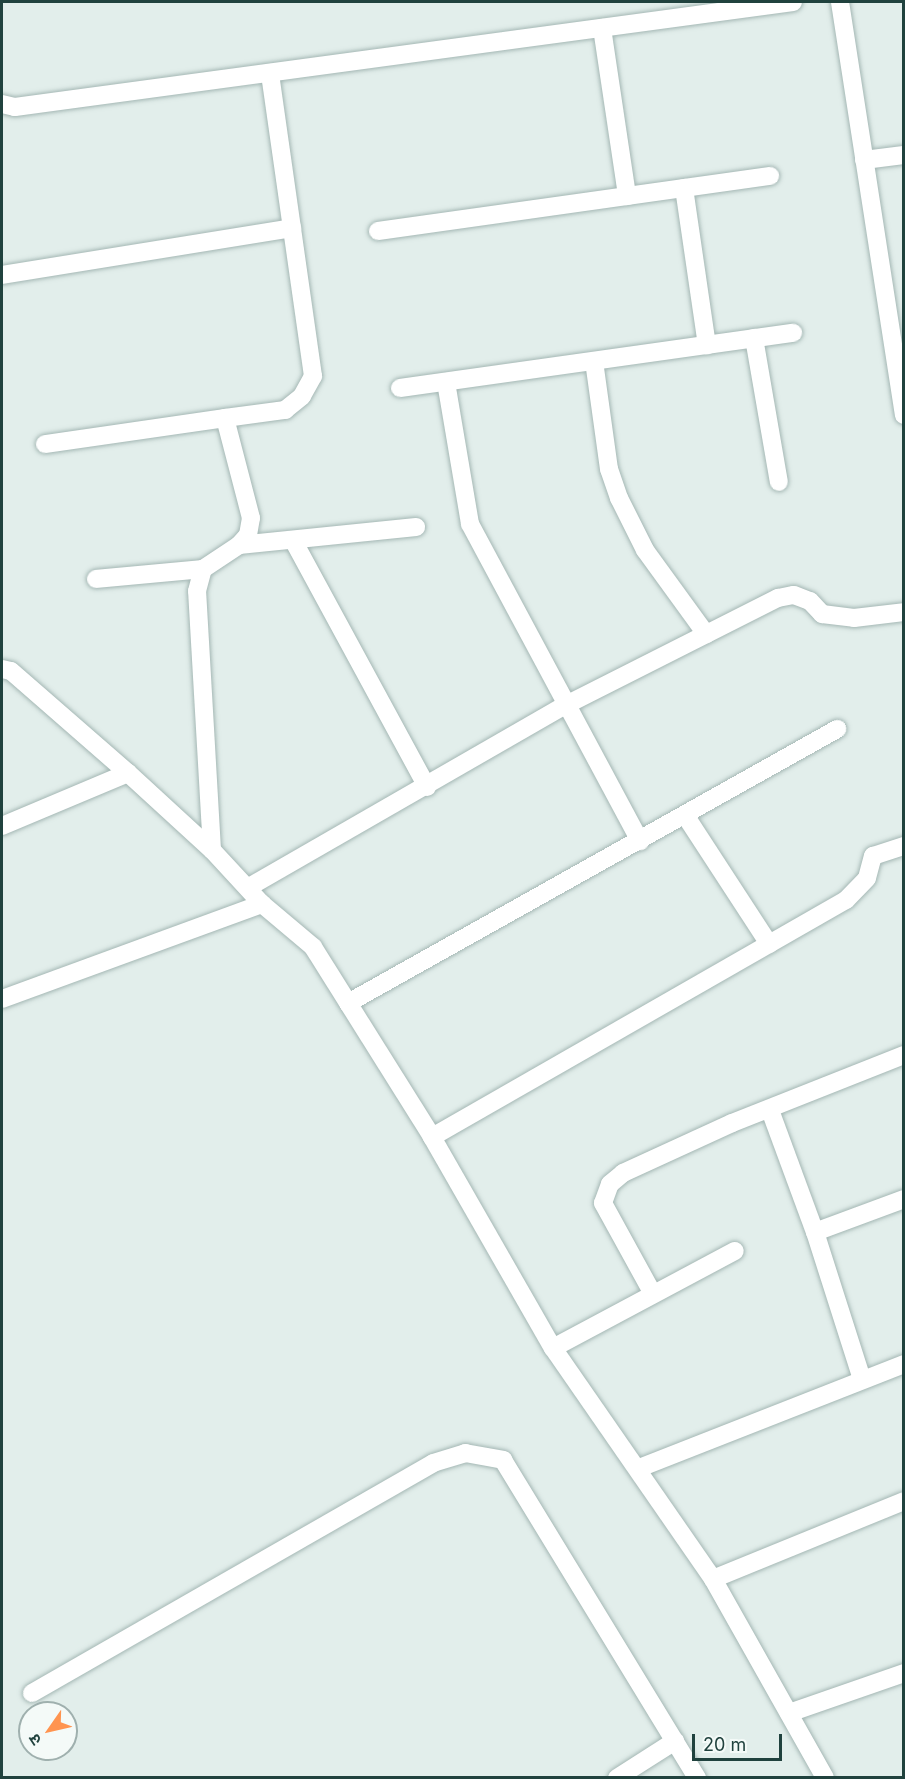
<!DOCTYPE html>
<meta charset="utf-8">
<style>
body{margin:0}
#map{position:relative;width:905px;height:1779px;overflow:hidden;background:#e2eeeb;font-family:Inter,"Noto Sans Devanagari",sans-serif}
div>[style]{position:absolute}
.roads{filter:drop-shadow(0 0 2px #a4b7b4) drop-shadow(0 0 2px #a4b7b4)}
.minor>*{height:18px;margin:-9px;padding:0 9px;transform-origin:9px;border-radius:9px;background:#fff}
span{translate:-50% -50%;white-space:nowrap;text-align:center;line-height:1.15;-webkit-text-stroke:4.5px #f4faf8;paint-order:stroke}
.frame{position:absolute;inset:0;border:3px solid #20423e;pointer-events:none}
.north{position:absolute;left:18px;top:1701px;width:60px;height:60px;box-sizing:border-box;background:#f4faf8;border:2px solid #9fb0ae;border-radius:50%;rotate:236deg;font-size:16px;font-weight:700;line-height:24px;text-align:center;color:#20423e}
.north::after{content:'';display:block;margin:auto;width:21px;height:27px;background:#ff9450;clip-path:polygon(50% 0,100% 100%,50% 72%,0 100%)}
.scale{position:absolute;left:692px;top:1734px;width:90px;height:27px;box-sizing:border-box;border:3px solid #20423e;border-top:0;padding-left:8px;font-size:18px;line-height:21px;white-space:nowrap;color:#20423e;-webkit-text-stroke:4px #f4faf8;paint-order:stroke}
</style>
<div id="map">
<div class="roads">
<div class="minor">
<div style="left:840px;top:2px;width:418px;rotate:81.2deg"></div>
<div style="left:602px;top:28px;width:170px;rotate:81.5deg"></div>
<div style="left:2px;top:104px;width:13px;rotate:13deg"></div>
<div style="left:15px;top:107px;width:785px;rotate:-7.69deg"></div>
<div style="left:864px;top:160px;width:40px;rotate:-7.1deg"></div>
<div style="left:684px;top:188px;width:159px;rotate:81.7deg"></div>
<div style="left:378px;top:231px;width:396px;rotate:-8deg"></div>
<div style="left:2px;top:275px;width:294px;rotate:-9.2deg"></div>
<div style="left:754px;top:338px;width:146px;rotate:80.2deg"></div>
<div style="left:594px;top:361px;width:109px;rotate:82.1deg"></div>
<div style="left:609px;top:469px;width:31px;rotate:71deg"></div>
<div style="left:619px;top:498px;width:58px;rotate:63.4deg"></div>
<div style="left:645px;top:550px;width:104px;rotate:54deg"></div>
<div style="left:446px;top:382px;width:144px;rotate:80.4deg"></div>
<div style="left:470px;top:524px;width:360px;rotate:61.8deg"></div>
<div style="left:400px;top:388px;width:397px;rotate:-8deg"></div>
<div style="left:45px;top:444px;width:182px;rotate:-8.2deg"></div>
<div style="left:293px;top:540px;width:281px;rotate:61.5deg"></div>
<div style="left:239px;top:545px;width:178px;rotate:-5.8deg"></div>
<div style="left:96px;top:579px;width:107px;rotate:-5.3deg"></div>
<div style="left:2px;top:669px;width:9px;rotate:13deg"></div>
<div style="left:11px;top:671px;width:155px;rotate:41.1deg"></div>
<div style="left:128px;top:773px;width:114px;rotate:42.5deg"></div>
<div style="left:212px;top:850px;width:74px;rotate:47.2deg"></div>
<div style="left:262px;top:904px;width:67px;rotate:40.1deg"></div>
<div style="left:313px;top:947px;width:224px;rotate:57.9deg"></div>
<div style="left:432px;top:1137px;width:243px;rotate:60.2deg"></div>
<div style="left:553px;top:1348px;width:281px;rotate:55.3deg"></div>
<div style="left:713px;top:1579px;width:228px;rotate:60.6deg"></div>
<div style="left:685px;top:815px;width:154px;rotate:56.9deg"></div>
<div style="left:2px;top:826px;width:137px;rotate:-22.8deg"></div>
<div style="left:212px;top:850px;width:259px;rotate:-93.3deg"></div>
<div style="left:197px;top:591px;width:23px;rotate:-75deg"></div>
<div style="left:203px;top:569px;width:43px;rotate:-33.7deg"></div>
<div style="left:239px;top:545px;width:13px;rotate:-48deg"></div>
<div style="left:248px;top:535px;width:17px;rotate:-80deg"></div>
<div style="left:251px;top:518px;width:103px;rotate:-104.6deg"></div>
<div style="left:225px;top:418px;width:61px;rotate:-7.6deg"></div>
<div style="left:285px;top:410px;width:22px;rotate:-39deg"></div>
<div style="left:302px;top:396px;width:23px;rotate:-61deg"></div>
<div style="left:313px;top:376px;width:306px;rotate:-98.1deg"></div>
<div style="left:249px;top:887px;width:363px;rotate:-29.9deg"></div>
<div style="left:564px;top:706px;width:240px;rotate:-26.8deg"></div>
<div style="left:778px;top:598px;width:16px;rotate:-11deg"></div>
<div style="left:794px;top:595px;width:17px;rotate:21deg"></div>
<div style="left:810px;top:601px;width:18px;rotate:47deg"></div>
<div style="left:822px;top:614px;width:32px;rotate:7deg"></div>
<div style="left:854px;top:618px;width:50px;rotate:-6.8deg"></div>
<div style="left:2px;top:999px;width:277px;rotate:-20.1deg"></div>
<div style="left:348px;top:1003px;width:561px;rotate:-29.26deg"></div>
<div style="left:770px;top:1110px;width:130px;rotate:69.8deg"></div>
<div style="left:815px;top:1232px;width:154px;rotate:72.3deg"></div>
<div style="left:432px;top:1137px;width:477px;rotate:-29.8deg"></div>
<div style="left:846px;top:900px;width:30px;rotate:-46deg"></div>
<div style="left:867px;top:878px;width:23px;rotate:-75deg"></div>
<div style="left:873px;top:856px;width:33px;rotate:-18deg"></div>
<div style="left:815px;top:1232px;width:95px;rotate:-20.3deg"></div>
<div style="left:653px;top:1294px;width:104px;rotate:-118.8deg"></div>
<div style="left:603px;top:1203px;width:20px;rotate:-70deg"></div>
<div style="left:610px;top:1184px;width:17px;rotate:-40deg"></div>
<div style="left:623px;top:1173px;width:120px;rotate:-24.6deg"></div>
<div style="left:732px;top:1123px;width:185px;rotate:-21.6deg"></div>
<div style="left:553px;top:1348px;width:206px;rotate:-28.1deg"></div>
<div style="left:639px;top:1468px;width:285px;rotate:-21.4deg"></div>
<div style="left:713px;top:1579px;width:206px;rotate:-22.2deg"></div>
<div style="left:32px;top:1693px;width:462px;rotate:-29.8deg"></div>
<div style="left:433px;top:1463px;width:34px;rotate:-17deg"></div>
<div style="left:465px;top:1453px;width:39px;rotate:10deg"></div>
<div style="left:503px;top:1460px;width:373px;rotate:58.6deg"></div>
<div style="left:789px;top:1713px;width:122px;rotate:-19.2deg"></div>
<div style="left:617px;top:1778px;width:69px;rotate:-32.5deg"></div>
</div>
</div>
<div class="frame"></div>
<div class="north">उ</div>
<div class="scale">20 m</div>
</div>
